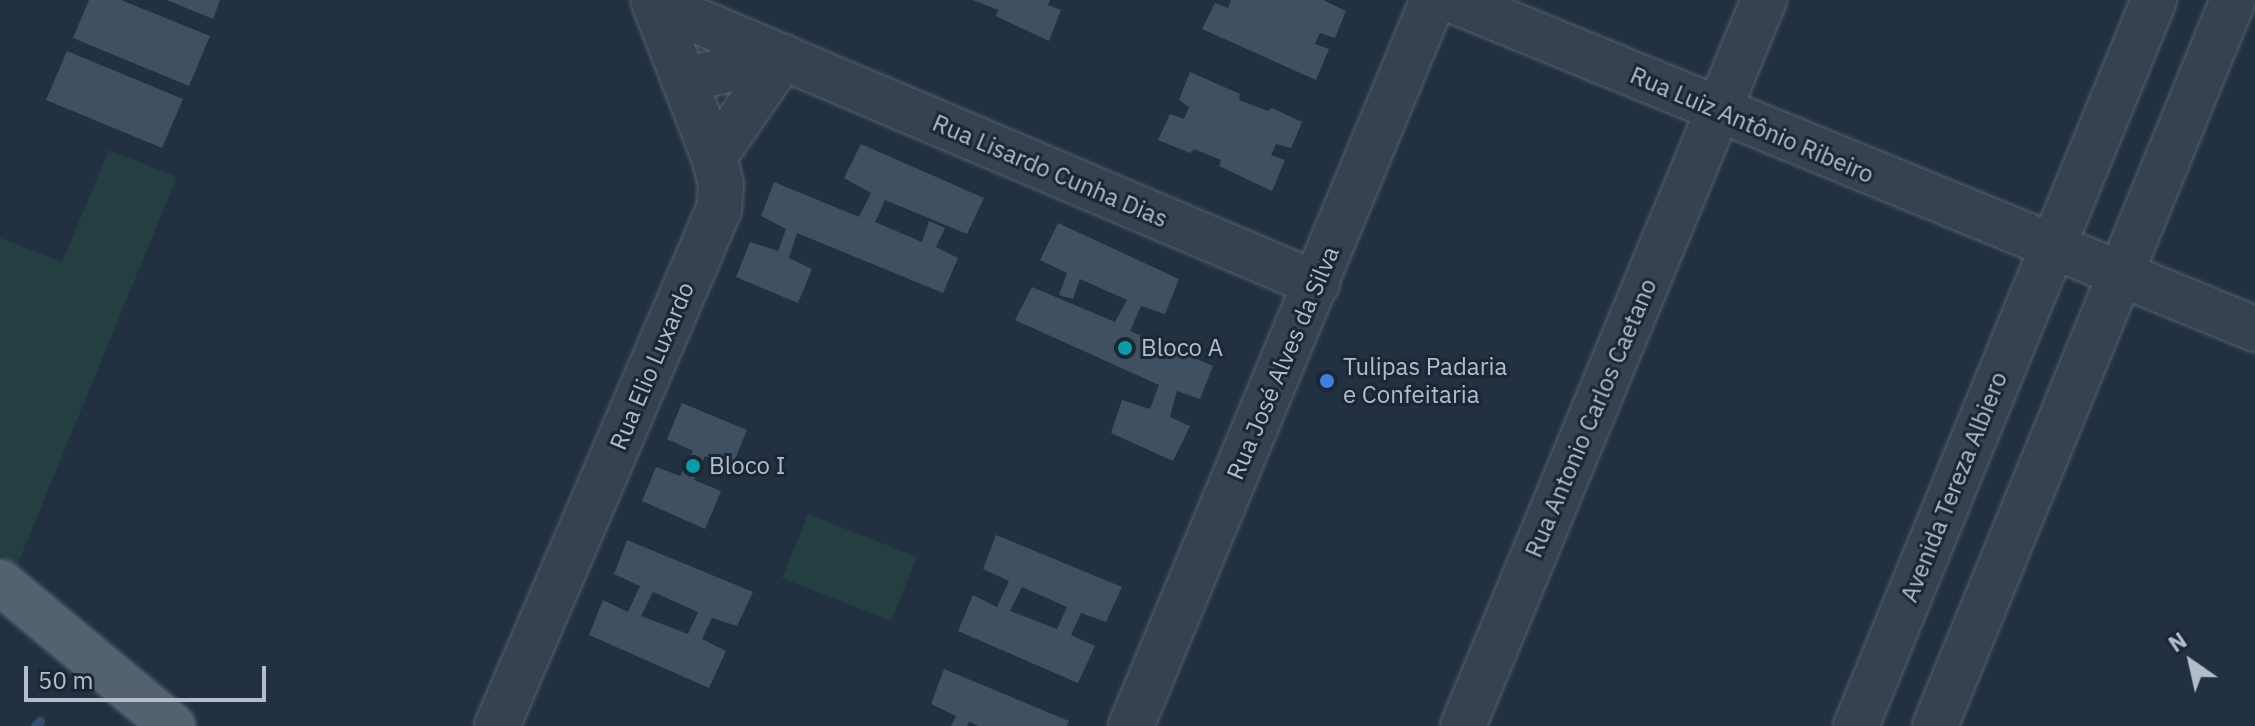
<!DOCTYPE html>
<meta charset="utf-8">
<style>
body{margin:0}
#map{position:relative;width:2255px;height:726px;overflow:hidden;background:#223041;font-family:"IBM Plex Sans",sans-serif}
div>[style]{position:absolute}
.green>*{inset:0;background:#243f42}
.stream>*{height:10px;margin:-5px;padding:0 5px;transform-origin:5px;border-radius:5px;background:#344c6a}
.building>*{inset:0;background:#405063}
.roads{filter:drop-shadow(0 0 2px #54606e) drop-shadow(0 0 2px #54606e)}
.minor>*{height:44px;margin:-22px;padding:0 22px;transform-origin:22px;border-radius:22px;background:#364250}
.major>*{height:44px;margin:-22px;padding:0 22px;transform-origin:22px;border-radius:22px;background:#546171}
.dots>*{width:22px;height:22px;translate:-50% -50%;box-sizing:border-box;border:4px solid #1b2735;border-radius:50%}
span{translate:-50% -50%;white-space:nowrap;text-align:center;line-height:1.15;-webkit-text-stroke:6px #1b2735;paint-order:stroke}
.street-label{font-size:24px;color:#b2bdcb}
.poi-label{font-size:24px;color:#b2bdcb}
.left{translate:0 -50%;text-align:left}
.north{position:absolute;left:2151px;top:622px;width:80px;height:80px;-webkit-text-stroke:6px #1b2735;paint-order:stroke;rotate:326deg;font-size:22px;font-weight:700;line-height:32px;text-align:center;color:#b2bdcb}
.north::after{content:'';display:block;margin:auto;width:28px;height:36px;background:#b2bdcb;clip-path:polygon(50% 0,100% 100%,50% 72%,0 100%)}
.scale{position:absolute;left:24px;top:666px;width:242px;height:36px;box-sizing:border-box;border:4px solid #b2bdcb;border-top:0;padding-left:10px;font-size:24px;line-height:28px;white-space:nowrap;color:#b2bdcb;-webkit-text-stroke:6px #1b2735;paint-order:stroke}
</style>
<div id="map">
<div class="green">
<div style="clip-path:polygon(109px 150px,177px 177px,16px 568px,0 554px,0 238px,62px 262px)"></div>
<div style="clip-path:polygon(808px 514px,917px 557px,891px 621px,782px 578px)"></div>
</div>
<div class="stream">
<div style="left:36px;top:726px;width:6px;rotate:-45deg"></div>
</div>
<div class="building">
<div style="clip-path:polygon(89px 0,121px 0,210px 36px,189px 86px,73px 38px)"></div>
<div style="clip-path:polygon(167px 0,220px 0,213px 19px)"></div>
<div style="clip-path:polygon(973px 0,1050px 0,1048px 5px,1061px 10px,1049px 41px,996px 16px,998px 10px)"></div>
<div style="clip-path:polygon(1231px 0,1323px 0,1346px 11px,1335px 38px,1320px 33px,1315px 44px,1329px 49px,1316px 80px,1202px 29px,1215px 3px,1228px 8px)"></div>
<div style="clip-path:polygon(67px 51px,183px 99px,162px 148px,46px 100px)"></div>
<div style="clip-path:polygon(1190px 72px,1240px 94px,1239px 100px,1268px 111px,1272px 108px,1302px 122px,1291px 148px,1276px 144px,1271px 155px,1285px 160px,1272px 191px,1219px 166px,1221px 160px,1194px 149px,1190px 153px,1158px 140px,1170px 114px,1184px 119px,1189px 107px,1179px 100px)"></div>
<div style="clip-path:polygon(861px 144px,984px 198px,967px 234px,885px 200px,875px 222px,922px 242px,929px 221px,945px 228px,936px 247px,958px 258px,943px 293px,797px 233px,789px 258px,812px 269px,798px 303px,736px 277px,750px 242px,778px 251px,786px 229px,761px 216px,774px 182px,859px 217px,871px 193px,844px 178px)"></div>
<div style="clip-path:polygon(1058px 223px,1179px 279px,1165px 314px,1141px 306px,1130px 331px,1213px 366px,1200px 399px,1177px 391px,1170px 417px,1190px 426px,1173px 461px,1111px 433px,1122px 400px,1150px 409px,1159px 385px,1015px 320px,1032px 287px,1115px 322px,1127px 300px,1080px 279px,1073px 299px,1059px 295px,1067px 273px,1040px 260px)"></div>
<div style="clip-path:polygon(682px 403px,747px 430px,732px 466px,705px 456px,694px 480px,721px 491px,705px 529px,642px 501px,656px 467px,680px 476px,693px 451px,667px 439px)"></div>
<div style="clip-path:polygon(evenodd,996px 535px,1122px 587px,1106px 622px,1081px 613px,1071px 635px,1095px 646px,1078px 683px,958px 631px,973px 595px,997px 607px,1009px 581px,983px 569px,996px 535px,1022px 587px,1067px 607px,1057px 629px,1010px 611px,1022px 587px)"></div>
<div style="clip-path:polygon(evenodd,627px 540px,753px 592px,737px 626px,712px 618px,702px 639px,726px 651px,709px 688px,589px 635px,603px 600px,628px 612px,640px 586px,614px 574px,627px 540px,653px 592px,698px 612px,688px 634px,641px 616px,653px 592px)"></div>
<div style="clip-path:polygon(944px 669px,1069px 721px,1067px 726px,979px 726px,969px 722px,967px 726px,951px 726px,956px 716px,931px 704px)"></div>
</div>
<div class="roads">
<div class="minor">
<div style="left:1452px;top:0;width:868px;rotate:22.28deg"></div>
<div style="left:655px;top:3px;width:719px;rotate:23deg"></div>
<div style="left:684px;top:80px;width:102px;rotate:-13.1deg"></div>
<div style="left:714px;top:157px;width:121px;rotate:-55.4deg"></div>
<div style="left:497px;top:726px;width:563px;rotate:-66.76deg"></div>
<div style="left:719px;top:209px;width:24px;rotate:-85deg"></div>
<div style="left:721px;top:185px;width:29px;rotate:-104deg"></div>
<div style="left:714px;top:157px;width:168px;rotate:-111.2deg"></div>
<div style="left:1131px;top:726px;width:786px;rotate:-67.41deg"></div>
<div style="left:1463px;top:726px;width:786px;rotate:-67.48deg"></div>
<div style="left:1856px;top:726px;width:785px;rotate:-67.68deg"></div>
<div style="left:1935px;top:726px;width:785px;rotate:-67.68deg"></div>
</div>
<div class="major">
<div style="left:0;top:582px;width:225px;rotate:39.8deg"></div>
</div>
</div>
<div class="dots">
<div style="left:1125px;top:348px;background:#0f9aa8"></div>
<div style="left:1327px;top:381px;background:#3f7fe0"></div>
<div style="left:693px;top:466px;background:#0f9aa8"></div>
</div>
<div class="street-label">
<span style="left:1752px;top:125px;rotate:23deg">Rua Luiz Antônio Ribeiro</span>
<span style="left:1050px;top:171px;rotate:23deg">Rua Lisardo Cunha Dias</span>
<span style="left:1283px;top:363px;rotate:-67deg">Rua José Alves da Silva</span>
<span style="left:652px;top:366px;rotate:-67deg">Rua Elio Luxardo</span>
<span style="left:1591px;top:418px;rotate:-67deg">Rua Antonio Carlos Caetano</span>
<span style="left:1954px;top:487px;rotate:-68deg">Avenida Tereza Albiero</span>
</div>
<div class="poi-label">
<span class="left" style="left:1141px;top:348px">Bloco A</span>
<span class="left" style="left:1343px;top:381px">Tulipas Padaria<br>e Confeitaria</span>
<span class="left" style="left:709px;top:466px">Bloco I</span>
</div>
<div class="north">N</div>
<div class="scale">50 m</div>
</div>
